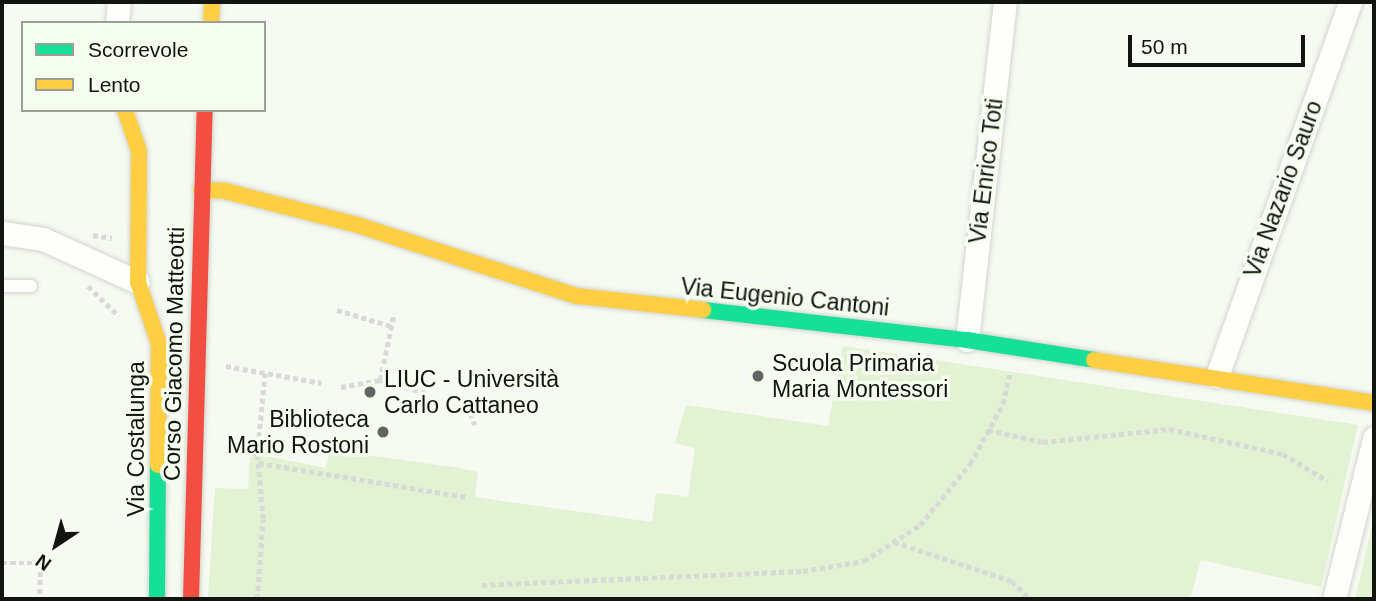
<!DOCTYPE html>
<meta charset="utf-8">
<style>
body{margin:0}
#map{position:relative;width:1376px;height:601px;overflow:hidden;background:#f6faf2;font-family:Arial,sans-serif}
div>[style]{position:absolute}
.green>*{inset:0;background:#e2f2d2}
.path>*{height:4.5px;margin-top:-2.25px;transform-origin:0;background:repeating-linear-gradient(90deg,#d8dad7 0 5px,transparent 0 8.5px)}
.roads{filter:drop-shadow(0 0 2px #d2d5ce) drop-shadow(0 0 2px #d2d5ce)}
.lane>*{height:12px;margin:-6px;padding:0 6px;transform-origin:6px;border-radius:6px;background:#fefefd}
.street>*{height:23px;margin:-11.5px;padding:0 11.5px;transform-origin:11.5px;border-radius:11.5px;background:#fefefd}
.fast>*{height:16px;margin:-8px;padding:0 8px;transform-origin:8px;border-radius:8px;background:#16e098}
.slow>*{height:16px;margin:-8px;padding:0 8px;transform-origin:8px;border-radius:8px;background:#ffcf43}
.jam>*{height:16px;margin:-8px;padding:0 8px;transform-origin:8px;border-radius:8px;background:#f24e42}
.dots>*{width:19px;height:19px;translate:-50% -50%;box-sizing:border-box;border:4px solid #f5feee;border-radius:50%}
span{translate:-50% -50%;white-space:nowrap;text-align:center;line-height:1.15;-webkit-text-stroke:7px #f5feee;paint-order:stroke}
.street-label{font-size:23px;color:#11140f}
.poi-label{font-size:23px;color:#11140f}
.left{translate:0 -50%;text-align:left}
.right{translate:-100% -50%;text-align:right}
.frame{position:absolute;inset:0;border:4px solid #11140f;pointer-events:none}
.legend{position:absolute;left:21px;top:21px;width:245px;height:91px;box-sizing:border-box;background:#f5feee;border:2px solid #9aa095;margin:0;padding:9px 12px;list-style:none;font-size:21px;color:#11140f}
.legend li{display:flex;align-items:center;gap:14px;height:35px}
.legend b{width:35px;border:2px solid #9aa095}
.north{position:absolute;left:21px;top:510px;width:70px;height:70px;-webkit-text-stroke:5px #f5feee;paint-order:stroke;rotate:216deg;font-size:19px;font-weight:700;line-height:28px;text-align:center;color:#11140f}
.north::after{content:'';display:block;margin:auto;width:24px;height:32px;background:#11140f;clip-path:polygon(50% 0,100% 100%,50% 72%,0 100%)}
.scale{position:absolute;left:1128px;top:35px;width:177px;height:32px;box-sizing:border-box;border:4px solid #11140f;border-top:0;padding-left:9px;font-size:21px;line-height:24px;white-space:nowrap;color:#11140f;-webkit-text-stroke:5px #f5feee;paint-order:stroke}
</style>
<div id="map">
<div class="green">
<div style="clip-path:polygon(843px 346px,1358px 425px,1321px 587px,1201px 560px,1190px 599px,208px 599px,215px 488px,248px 489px,250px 453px,326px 468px,330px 450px,460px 468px,478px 472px,475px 497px,652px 522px,656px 493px,688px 497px,695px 448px,675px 443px,686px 405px,828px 426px)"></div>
<div style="clip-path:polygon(1374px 517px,1374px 599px,1355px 599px)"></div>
</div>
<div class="path">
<div style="left:93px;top:235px;width:19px;rotate:9deg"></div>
<div style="left:88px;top:286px;width:43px;rotate:44.1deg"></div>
<div style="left:337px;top:310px;width:56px;rotate:16.5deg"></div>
<div style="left:226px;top:366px;width:97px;rotate:10.1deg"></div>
<div style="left:380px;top:380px;width:49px;rotate:15.5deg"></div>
<div style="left:341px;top:387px;width:40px;rotate:-10deg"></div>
<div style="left:380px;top:380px;width:68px;rotate:-78.2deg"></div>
<div style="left:468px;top:405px;width:21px;rotate:71deg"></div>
<div style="left:988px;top:430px;width:56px;rotate:12.3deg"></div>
<div style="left:1043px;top:442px;width:127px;rotate:-5.9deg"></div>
<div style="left:1169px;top:429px;width:117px;rotate:12.4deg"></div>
<div style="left:1283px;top:454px;width:52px;rotate:31deg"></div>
<div style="left:259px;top:463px;width:210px;rotate:9.3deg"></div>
<div style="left:894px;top:542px;width:124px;rotate:18.3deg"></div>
<div style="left:1012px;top:581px;width:25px;rotate:45deg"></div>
<div style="left:2px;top:563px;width:39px"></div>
<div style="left:41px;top:563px;width:36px;rotate:92deg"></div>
<div style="left:482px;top:585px;width:321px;rotate:-2.5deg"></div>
<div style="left:803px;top:571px;width:62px;rotate:-9.3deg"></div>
<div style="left:864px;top:561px;width:67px;rotate:-32.7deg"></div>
<div style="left:920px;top:525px;width:79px;rotate:-50.7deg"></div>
<div style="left:970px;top:464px;width:68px;rotate:-61.2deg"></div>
<div style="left:1003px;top:404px;width:30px;rotate:-78deg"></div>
<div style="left:257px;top:599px;width:80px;rotate:-85.7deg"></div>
<div style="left:263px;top:519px;width:65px;rotate:-95.3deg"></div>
<div style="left:257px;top:454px;width:81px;rotate:-84.4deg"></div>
</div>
<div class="roads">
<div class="lane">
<div style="left:2px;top:286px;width:29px"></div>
</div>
<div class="street">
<div style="left:117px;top:23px;width:21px;rotate:-85deg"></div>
<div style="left:2px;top:233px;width:41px;rotate:8.3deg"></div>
<div style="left:43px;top:239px;width:104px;rotate:24.4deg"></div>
<div style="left:967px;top:340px;width:340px;rotate:-83.6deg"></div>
<div style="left:1217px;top:376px;width:397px;rotate:-70.4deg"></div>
<div style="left:1334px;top:599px;width:166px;rotate:-76deg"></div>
</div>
<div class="fast">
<div style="left:703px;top:310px;width:266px;rotate:6.5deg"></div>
<div style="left:967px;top:340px;width:129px;rotate:8.9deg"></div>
<div style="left:157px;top:599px;width:134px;rotate:-89.6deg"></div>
</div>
<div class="slow">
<div style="left:211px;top:23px;width:21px;rotate:-87deg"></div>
<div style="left:125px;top:110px;width:43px;rotate:71.1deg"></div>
<div style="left:139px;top:151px;width:131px;rotate:90.4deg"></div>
<div style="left:138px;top:282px;width:65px;rotate:71.3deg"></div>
<div style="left:159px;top:344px;width:121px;rotate:90.5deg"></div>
<div style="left:201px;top:190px;width:24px;rotate:2deg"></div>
<div style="left:225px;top:191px;width:140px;rotate:14.4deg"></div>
<div style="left:361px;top:226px;width:227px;rotate:18deg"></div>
<div style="left:577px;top:296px;width:127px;rotate:6.3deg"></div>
<div style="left:1094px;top:360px;width:283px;rotate:8.7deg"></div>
</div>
<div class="jam">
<div style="left:191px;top:599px;width:489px;rotate:-88.4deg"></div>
</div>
</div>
<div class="dots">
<div style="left:758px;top:376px;background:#61645e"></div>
<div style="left:370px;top:392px;background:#61645e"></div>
<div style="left:383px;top:432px;background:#61645e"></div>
</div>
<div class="street-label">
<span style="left:986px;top:171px;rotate:-83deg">Via Enrico Toti</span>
<span style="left:1283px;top:189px;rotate:-70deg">Via Nazario Sauro</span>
<span style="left:785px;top:297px;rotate:6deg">Via Eugenio Cantoni</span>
<span style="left:174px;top:354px;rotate:-89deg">Corso Giacomo Matteotti</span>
<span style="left:136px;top:439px;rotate:-90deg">Via Costalunga</span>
</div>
<div class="poi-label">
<span class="left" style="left:772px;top:376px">Scuola Primaria<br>Maria Montessori</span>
<span class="left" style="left:384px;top:392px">LIUC - Università<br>Carlo Cattaneo</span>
<span class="right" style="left:369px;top:432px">Biblioteca<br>Mario Rostoni</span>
</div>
<div class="frame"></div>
<ul class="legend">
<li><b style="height:9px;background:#16e098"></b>Scorrevole</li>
<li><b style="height:9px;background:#ffcf43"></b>Lento</li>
</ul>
<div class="north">N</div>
<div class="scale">50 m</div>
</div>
